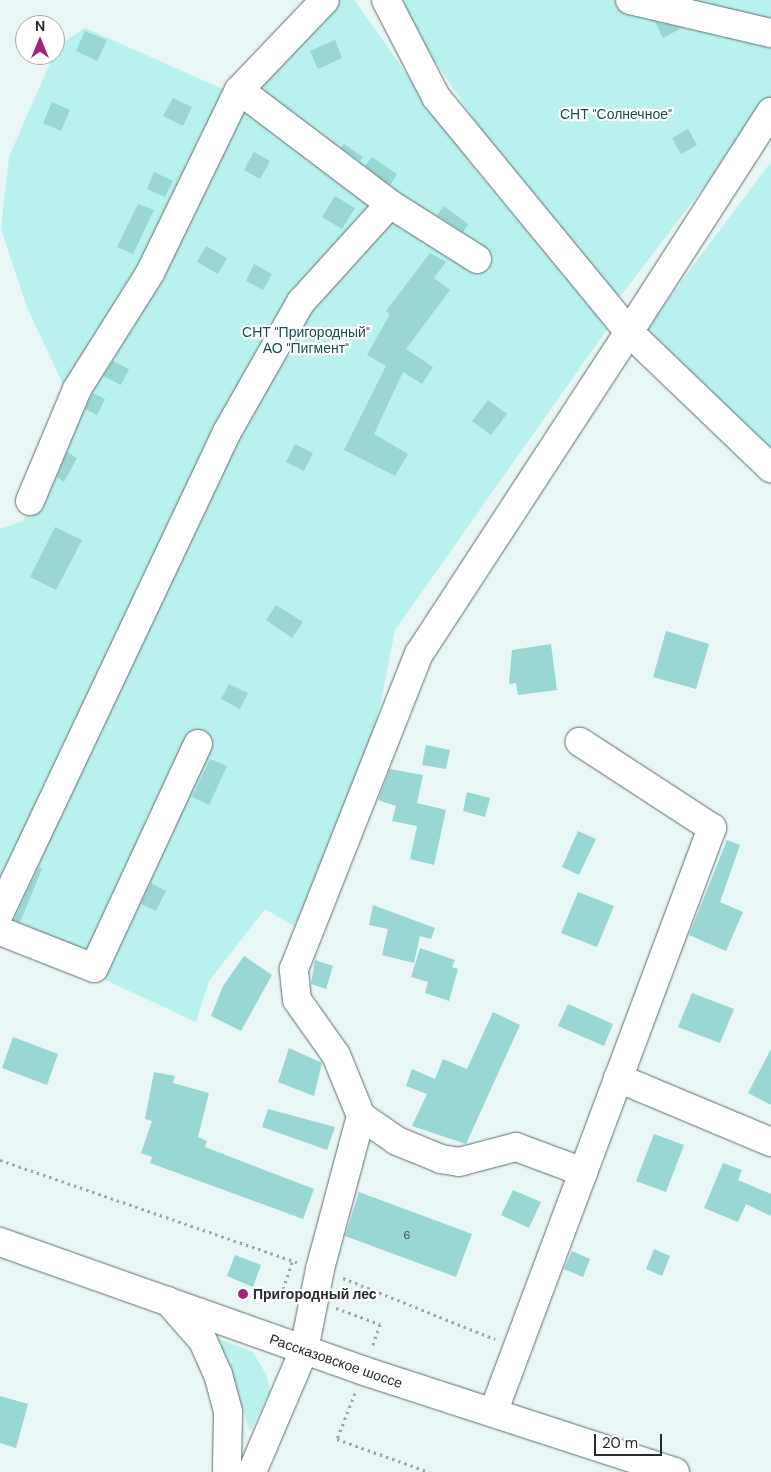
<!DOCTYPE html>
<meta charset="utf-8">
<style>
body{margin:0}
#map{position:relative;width:771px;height:1472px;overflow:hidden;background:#e8f6f5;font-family:"DM Sans",sans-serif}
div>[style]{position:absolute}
.green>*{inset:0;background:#b8f1ee}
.building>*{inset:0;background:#98d7d4}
.path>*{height:3px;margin-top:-1.5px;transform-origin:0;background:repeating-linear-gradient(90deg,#9da8a7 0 2.5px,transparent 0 6.5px)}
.roads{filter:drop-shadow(0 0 1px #616d6d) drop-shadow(0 0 1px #616d6d)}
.minor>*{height:28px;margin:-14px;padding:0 14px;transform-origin:14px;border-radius:14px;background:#fff}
.major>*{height:28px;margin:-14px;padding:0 14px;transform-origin:14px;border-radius:14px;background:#fff}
.dots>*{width:14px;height:14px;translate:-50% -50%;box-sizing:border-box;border:2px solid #fff;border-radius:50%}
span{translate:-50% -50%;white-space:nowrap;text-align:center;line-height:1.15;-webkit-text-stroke:4.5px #fff;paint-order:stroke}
.number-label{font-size:11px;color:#425655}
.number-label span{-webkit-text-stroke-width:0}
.park-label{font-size:14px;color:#164e4c}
.poi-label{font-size:14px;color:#252b2b;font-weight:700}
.left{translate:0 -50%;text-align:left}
.street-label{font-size:14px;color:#252b2b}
.north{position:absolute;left:15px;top:15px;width:50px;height:50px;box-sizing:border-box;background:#fff;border:1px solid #a8aaaa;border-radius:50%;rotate:0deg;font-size:14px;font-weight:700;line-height:20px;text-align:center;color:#252b2b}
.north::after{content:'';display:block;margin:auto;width:18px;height:22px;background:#a0267c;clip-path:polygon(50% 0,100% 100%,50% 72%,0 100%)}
.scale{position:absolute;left:594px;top:1434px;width:68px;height:22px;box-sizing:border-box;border:2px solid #252b2b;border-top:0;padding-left:6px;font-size:15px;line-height:18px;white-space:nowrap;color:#252b2b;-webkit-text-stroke:4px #fff;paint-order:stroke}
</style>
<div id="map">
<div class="green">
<div style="clip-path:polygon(321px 0,354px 0,471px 164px,608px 328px,395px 630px,370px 757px,342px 831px,294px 926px,265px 909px,209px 981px,196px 1022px,0 931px,0 529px,23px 521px,76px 412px,27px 307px,1px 229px,9px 157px,57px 47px,85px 28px,234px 94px)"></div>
<div style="clip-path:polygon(394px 0,771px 0,771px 99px,619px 298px,487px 139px)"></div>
<div style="clip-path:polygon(771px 162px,771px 450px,646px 328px)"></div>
<div style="clip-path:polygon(219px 1339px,253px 1352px,267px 1376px,270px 1391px,250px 1432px)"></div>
</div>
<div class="building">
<div style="clip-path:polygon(655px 22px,682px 28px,663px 38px)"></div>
<div style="clip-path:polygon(85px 31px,107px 40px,97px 61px,76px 51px)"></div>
<div style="clip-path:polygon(335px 40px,342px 58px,318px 69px,310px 51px)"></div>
<div style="clip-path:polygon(173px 98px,192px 107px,183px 126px,163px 116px)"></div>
<div style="clip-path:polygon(52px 102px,70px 110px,61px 131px,43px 123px)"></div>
<div style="clip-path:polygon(688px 129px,697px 145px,681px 154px,672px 138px)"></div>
<div style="clip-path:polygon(344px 144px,363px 157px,360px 161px,341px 148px)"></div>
<div style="clip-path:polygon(254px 152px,270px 161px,260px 179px,244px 170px)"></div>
<div style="clip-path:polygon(372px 157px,397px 174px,390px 185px,365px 166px)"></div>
<div style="clip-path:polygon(154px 172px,173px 181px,165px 197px,147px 189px)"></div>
<div style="clip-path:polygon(335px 196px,355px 208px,342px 229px,322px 217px)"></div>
<div style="clip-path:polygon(138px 204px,154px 210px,133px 254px,117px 247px)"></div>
<div style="clip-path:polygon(444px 206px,468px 224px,463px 232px,437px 215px)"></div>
<div style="clip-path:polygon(206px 246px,227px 258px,218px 274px,197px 262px)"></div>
<div style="clip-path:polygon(430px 253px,446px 262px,434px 278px,450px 290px,406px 349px,433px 367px,422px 384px,403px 372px,374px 434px,408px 454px,395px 476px,344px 450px,386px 366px,367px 355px,390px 314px,386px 311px)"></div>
<div style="clip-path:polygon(254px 264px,272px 274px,263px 290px,246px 281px)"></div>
<div style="clip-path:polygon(113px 361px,129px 369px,121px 385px,103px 376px)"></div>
<div style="clip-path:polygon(93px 393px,105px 399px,97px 415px,85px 409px)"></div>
<div style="clip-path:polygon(488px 400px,507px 414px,491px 435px,472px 421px)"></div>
<div style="clip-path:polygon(295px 444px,313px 453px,304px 471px,286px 462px)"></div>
<div style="clip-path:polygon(67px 452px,77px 458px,64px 482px,57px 477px)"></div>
<div style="clip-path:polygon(55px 527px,82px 540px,56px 590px,30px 577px)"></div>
<div style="clip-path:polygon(276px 605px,303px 622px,292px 638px,266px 620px)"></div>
<div style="clip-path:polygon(666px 631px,709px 644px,696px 689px,653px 677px)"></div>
<div style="clip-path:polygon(551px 644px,557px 690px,518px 695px,516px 683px,509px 684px,512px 650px)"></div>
<div style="clip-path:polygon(229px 684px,248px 693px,240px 709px,221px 699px)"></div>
<div style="clip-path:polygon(426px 745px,450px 750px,446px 769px,422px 765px)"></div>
<div style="clip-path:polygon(210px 759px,227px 766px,209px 805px,192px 797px)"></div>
<div style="clip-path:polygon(390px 769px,423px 775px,417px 803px,446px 810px,434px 865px,410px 859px,417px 826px,392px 821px,396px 806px,378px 800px)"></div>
<div style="clip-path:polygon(467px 792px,490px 798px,485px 817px,463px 811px)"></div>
<div style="clip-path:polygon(578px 831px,596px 839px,579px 875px,562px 867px)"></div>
<div style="clip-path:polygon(727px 840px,740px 845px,720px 902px,743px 912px,726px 951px,689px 935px)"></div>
<div style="clip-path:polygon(39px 867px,42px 869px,20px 922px,14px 920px)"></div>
<div style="clip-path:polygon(151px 883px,166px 891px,156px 911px,141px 904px)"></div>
<div style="clip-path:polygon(578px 892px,614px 906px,597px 947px,561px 933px)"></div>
<div style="clip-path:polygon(373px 905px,435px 928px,431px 939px,420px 936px,414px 963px,382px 955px,388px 929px,369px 925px)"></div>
<div style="clip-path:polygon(420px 948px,455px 960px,452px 967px,458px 969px,449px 1001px,425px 993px,428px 982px,411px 977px)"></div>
<div style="clip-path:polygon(244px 956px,272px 975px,241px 1031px,211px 1016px,223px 986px)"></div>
<div style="clip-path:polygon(315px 960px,333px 966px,326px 989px,311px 984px)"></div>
<div style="clip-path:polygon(692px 993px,734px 1009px,720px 1043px,678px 1027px)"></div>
<div style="clip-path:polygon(568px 1004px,613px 1024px,604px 1046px,558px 1026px)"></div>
<div style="clip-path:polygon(493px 1012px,520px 1025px,466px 1144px,412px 1126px,427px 1094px,406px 1086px,412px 1069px,435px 1079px,443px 1059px,467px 1069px)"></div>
<div style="clip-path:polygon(13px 1037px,58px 1054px,47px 1085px,2px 1068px)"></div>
<div style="clip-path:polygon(289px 1048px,322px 1063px,314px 1096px,278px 1082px)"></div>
<div style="clip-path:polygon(771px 1049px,771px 1105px,748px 1093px)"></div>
<div style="clip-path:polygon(154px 1072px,175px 1076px,173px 1083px,209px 1093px,198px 1137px,207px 1141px,205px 1147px,314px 1189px,303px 1219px,150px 1163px,152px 1157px,141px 1153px,152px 1121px,145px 1119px)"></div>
<div style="clip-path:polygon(268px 1109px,335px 1127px,327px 1150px,262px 1127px)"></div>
<div style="clip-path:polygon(654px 1134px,684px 1145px,666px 1192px,636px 1181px)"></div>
<div style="clip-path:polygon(723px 1163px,742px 1170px,738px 1180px,771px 1194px,771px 1216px,746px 1204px,738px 1222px,704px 1208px)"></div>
<div style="clip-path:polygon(513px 1190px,541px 1202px,529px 1228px,501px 1215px)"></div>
<div style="clip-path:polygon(359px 1192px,472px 1234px,456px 1277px,345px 1236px)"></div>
<div style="clip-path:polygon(654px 1249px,670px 1256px,662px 1276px,646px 1269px)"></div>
<div style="clip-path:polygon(572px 1251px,590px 1259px,583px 1277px,564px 1269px)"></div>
<div style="clip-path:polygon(235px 1255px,261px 1265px,253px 1287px,227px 1276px)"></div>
<div style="clip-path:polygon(0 1396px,28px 1404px,16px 1448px,0 1443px)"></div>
</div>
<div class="path">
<div style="left:0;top:1160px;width:314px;rotate:19deg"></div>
<div style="left:343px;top:1278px;width:164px;rotate:21.9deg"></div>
<div style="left:290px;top:1292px;width:8px;rotate:-157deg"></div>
<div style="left:283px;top:1289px;width:31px;rotate:-71deg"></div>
<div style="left:336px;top:1308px;width:47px;rotate:20deg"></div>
<div style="left:380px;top:1324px;width:24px;rotate:109deg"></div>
<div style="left:355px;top:1393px;width:49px;rotate:111.4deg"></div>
<div style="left:337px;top:1439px;width:98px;rotate:19.7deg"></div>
</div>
<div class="roads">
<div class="minor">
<div style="left:386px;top:0;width:109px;rotate:62.7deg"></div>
<div style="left:436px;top:97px;width:304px;rotate:50.6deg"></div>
<div style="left:629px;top:332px;width:262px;rotate:-57.2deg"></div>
<div style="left:630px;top:0;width:145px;rotate:13.2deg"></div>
<div style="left:390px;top:204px;width:103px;rotate:32.3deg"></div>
<div style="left:30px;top:501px;width:121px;rotate:-67.2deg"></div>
<div style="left:77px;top:389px;width:137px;rotate:-57.8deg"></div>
<div style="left:150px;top:273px;width:203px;rotate:-64.1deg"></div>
<div style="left:239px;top:90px;width:124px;rotate:-46.3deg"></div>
<div style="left:0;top:912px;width:531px;rotate:-64.69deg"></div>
<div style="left:227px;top:432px;width:150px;rotate:-60.4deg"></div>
<div style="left:301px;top:302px;width:132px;rotate:-47.8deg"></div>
<div style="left:390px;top:204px;width:189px;rotate:-142.9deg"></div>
<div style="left:0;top:931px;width:101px;rotate:21.5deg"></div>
<div style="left:94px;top:968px;width:247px;rotate:-65.1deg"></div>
<div style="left:618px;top:1078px;width:166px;rotate:22.7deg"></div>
<div style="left:361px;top:1116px;width:44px;rotate:34.8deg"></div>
<div style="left:397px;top:1141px;width:48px;rotate:22.2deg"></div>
<div style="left:441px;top:1159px;width:18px;rotate:9deg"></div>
<div style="left:459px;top:1162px;width:59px;rotate:-14.7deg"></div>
<div style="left:516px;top:1147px;width:72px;rotate:20.5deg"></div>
<div style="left:168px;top:1301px;width:53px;rotate:48.8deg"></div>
<div style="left:203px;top:1341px;width:36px;rotate:66deg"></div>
<div style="left:218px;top:1374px;width:39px;rotate:75deg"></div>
<div style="left:228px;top:1412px;width:60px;rotate:91deg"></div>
<div style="left:493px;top:1413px;width:625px;rotate:-69.48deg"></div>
<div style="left:712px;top:828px;width:158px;rotate:-146.9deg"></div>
<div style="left:252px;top:1472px;width:133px;rotate:-66.9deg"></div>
<div style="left:304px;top:1350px;width:83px;rotate:-78.8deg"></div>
<div style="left:320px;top:1269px;width:158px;rotate:-75deg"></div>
<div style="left:361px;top:1116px;width:66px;rotate:-112.3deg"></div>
<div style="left:336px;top:1055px;width:67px;rotate:-125.3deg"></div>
<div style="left:297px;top:1000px;width:31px;rotate:-96deg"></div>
<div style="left:294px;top:969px;width:339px;rotate:-68.4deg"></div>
<div style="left:419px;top:654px;width:384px;rotate:-56.9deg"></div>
<div style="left:629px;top:332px;width:197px;rotate:43.8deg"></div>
</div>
<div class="major">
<div style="left:0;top:1242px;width:386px;rotate:19.5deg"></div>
<div style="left:364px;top:1371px;width:327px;rotate:18deg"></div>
</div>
</div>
<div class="dots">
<div style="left:243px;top:1294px;background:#a0267c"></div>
</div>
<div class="number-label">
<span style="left:407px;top:1235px">6</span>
</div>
<div class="park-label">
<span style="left:616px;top:114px">СНТ "Солнечное"</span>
<span style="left:306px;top:340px">СНТ "Пригородный"<br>АО "Пигмент"</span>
</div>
<div class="poi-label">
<span class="left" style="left:253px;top:1294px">Пригородный лес</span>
</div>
<div class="street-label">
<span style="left:336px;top:1361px;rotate:19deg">Рассказовское шоссе</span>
</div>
<div class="north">N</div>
<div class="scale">20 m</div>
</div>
